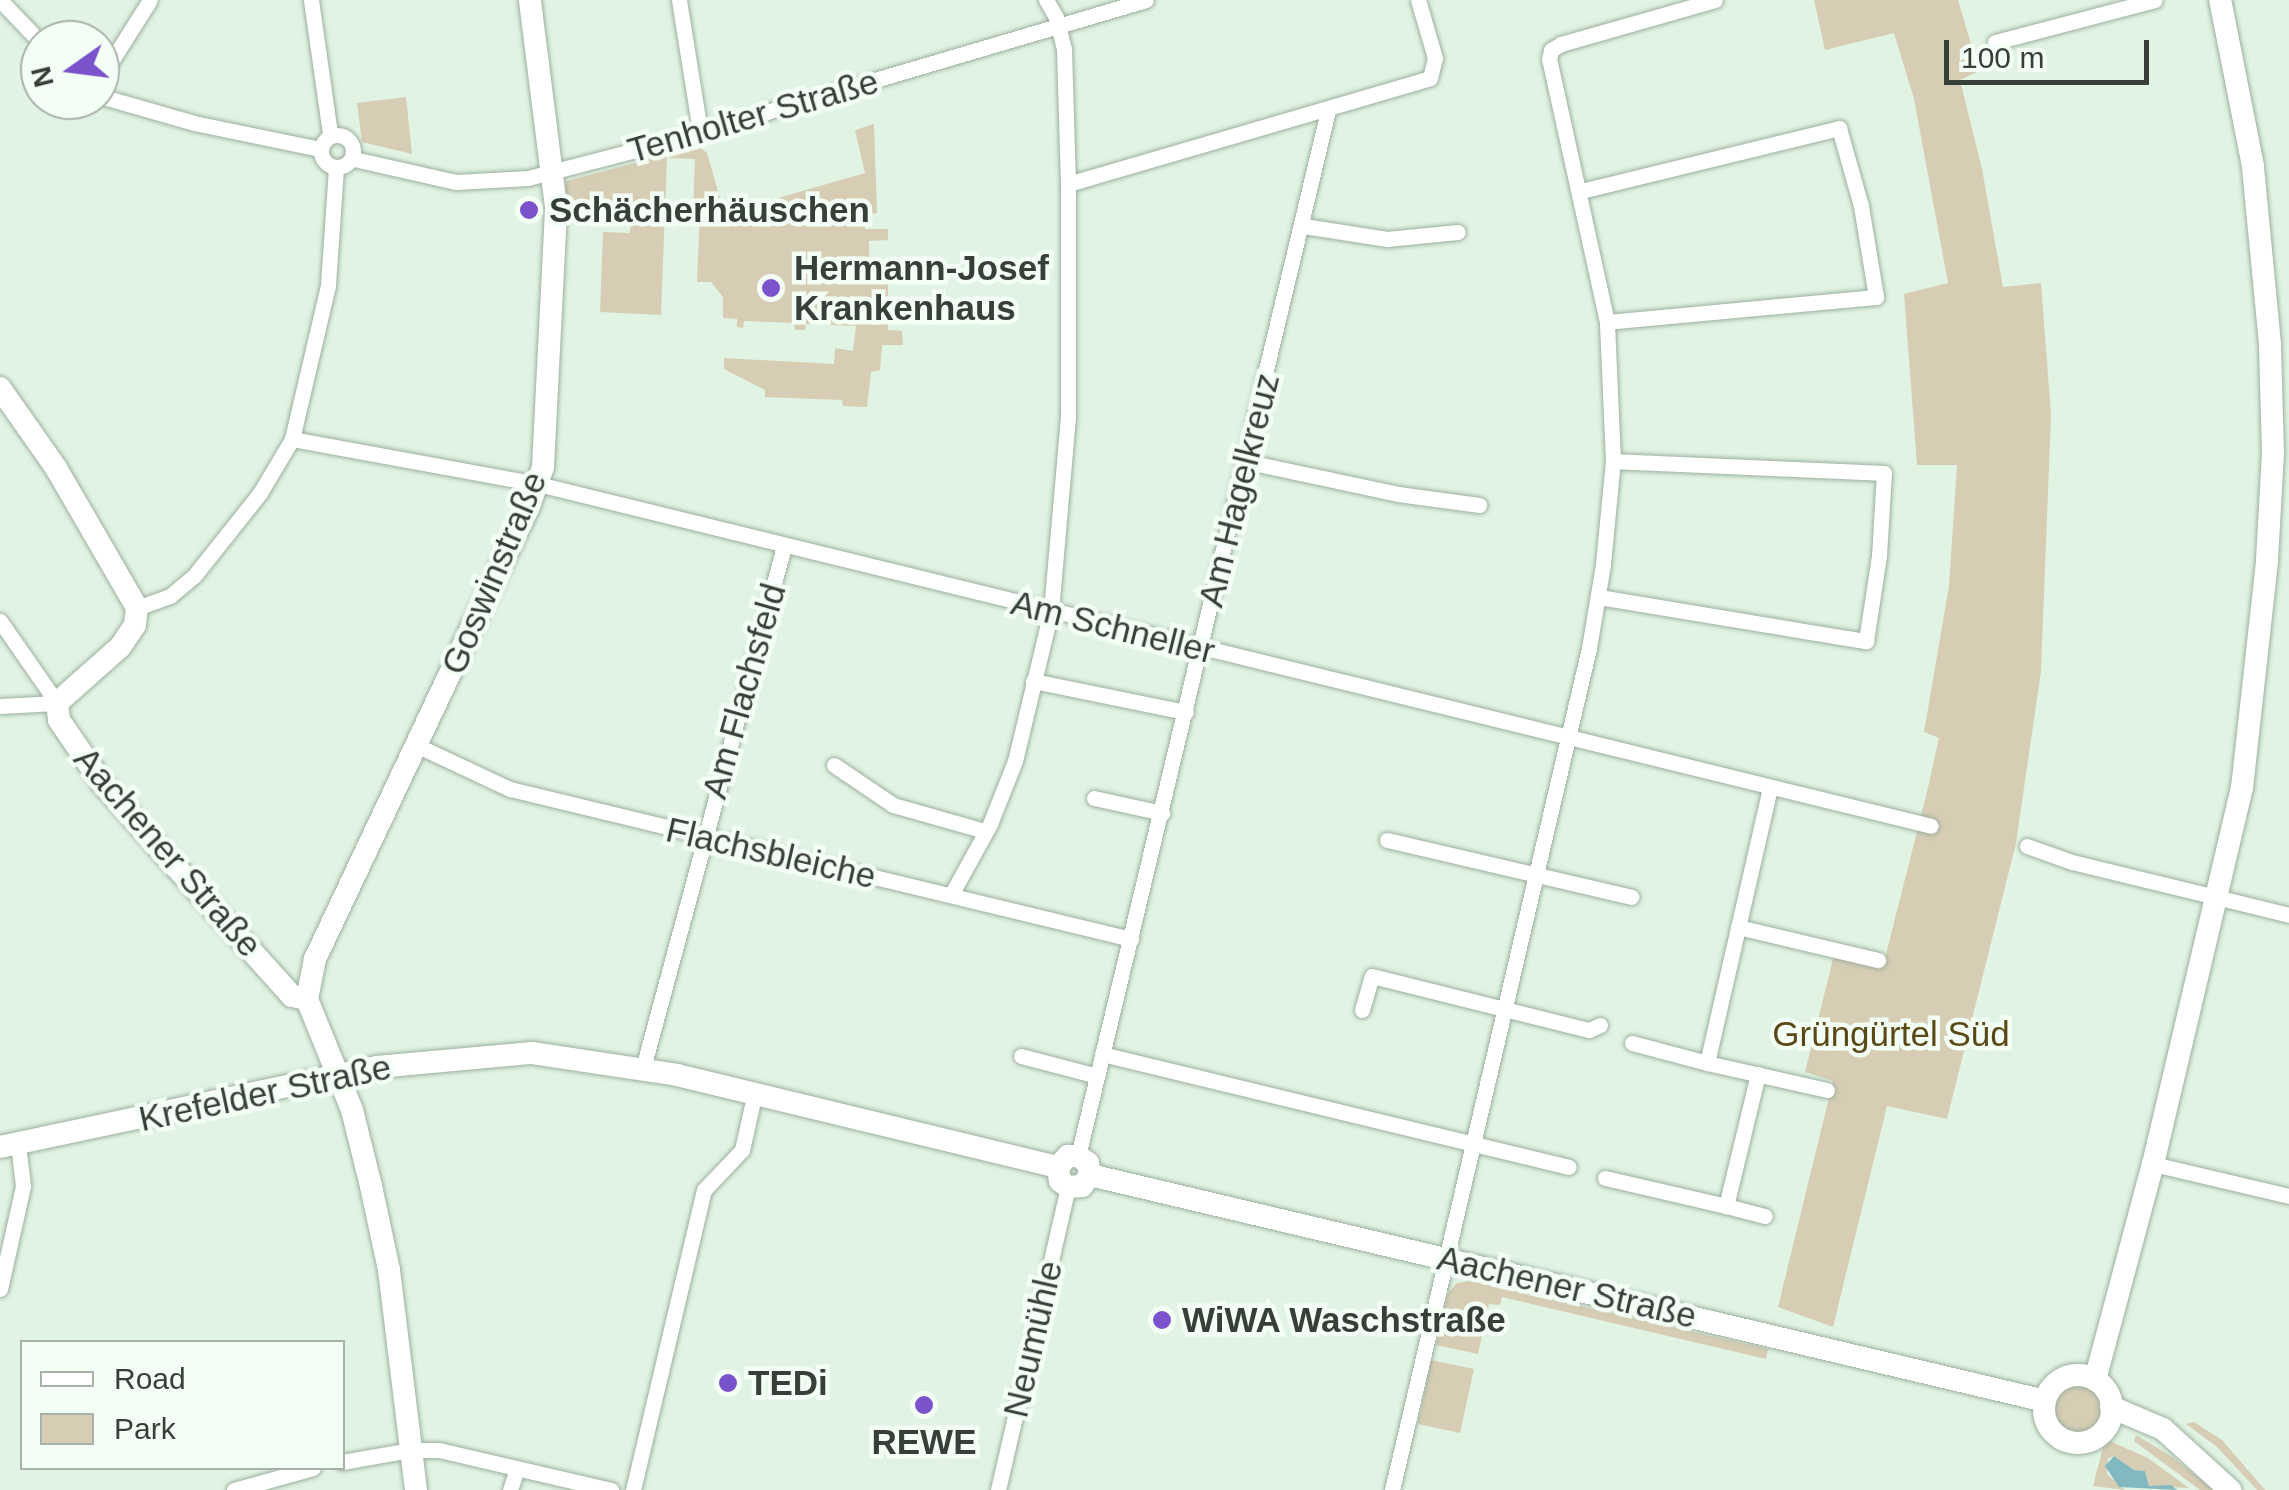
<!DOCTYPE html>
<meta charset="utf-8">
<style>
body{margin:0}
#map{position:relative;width:2289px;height:1490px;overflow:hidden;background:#e1f4e3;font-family:Arial,sans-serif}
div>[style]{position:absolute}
.green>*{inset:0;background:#d6cdb4}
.round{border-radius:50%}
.water>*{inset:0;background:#82b9c1}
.roads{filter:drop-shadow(0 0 2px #9daf9f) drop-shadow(0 0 2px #9daf9f)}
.street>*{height:15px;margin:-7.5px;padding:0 7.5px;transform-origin:7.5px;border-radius:7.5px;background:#fff}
.street>.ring{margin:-7.5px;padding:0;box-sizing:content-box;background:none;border:15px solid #fff;border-radius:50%}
.secondary>*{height:22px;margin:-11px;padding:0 11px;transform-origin:11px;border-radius:11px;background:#fff}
.secondary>.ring{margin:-11px;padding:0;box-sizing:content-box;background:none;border:22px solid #fff;border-radius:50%}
.dots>*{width:28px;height:28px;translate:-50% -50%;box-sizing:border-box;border:5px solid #f3fff5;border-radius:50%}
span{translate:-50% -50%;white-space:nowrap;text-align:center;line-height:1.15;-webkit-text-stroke:9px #f3fff5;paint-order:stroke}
.street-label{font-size:35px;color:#373f38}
.poi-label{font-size:35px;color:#373f38;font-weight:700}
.left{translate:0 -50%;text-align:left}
.park-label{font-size:35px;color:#5a4916}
.legend{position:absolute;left:20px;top:1340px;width:325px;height:130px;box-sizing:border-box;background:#f3fff5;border:2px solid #a8b2a9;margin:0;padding:12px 18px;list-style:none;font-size:30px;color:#373f38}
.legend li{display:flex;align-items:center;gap:20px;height:50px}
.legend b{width:50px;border:2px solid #a8b2a9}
.north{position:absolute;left:20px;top:20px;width:100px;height:100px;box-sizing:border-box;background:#f3fff5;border:2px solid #a8b2a9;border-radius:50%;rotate:256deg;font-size:28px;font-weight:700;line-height:40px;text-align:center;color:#373f38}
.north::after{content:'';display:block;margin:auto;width:35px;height:45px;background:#7a52cb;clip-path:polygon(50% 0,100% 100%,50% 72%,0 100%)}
.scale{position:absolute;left:1944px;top:40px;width:205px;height:45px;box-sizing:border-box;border:5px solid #373f38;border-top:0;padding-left:12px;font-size:30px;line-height:35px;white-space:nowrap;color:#373f38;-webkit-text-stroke:8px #f3fff5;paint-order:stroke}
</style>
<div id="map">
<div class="green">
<div style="clip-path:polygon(1814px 0,1958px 0,1979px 71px,1960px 80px,1982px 169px,2003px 287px,2041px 283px,2051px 415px,2041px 671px,2016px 843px,1947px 1119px,1887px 1106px,1833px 1327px,1778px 1307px,1833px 1081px,1805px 1072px,1835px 951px,1884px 962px,1927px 792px,1939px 738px,1924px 732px,1949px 586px,1957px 465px,1917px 465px,1904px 294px,1948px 283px,1914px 99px,1894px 33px,1825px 50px)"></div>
<div style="clip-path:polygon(406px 97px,412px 154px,362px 142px,357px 103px)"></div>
<div style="clip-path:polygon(874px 124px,877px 213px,866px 215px,865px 229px,888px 229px,888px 240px,869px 241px,869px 277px,888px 277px,888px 330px,902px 331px,903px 345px,882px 345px,880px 370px,871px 372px,867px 407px,843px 406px,842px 400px,765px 397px,765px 390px,724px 369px,724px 358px,834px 364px,835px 348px,853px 351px,856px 326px,806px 324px,805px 330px,795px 330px,794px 323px,744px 321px,743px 328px,737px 327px,737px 319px,723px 318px,723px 297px,711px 282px,697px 282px,700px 212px,693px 211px,695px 159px,667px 158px,661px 315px,600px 312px,603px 232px,630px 233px,631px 212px,561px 210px,566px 181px,639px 162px,654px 148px,691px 140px,707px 153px,724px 212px,737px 210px,865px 173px,855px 130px)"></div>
<div style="clip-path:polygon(1470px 1281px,1768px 1349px,1766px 1359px,1502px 1297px,1500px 1305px,1489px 1304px,1478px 1354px,1436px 1345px,1448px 1293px,1457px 1283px)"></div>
<div style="clip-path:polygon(1431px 1360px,1474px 1369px,1460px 1433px,1418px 1424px)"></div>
<div class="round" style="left:2053px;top:1383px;width:50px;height:50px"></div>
<div style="clip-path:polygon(2194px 1422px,2222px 1440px,2265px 1490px,2257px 1490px,2217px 1447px,2186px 1424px)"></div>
<div style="clip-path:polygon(2136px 1435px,2171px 1456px,2214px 1490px,2200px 1490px,2134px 1441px)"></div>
<div style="clip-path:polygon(2105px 1439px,2148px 1458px,2189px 1488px,2149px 1486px,2145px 1471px,2134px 1470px,2114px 1456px,2108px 1459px,2107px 1474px,2125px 1490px,2093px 1486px)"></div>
</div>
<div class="water">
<div style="clip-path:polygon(2114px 1456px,2134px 1470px,2145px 1471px,2149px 1486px,2171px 1485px,2177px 1490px,2119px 1487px,2105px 1466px)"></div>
</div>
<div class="roads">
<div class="street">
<div style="left:0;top:0;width:58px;rotate:46.4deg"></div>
<div style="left:311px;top:0;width:135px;rotate:81.9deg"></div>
<div style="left:679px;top:0;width:133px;rotate:80.9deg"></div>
<div style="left:1995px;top:42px;width:165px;rotate:-14.7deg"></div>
<div style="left:100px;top:79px;width:93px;rotate:-57.7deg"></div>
<div style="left:100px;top:96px;width:98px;rotate:16deg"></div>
<div style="left:194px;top:123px;width:128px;rotate:11.7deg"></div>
<div class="ring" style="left:321px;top:135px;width:17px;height:17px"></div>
<div style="left:354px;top:159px;width:105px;rotate:12.7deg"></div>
<div style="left:456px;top:182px;width:72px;rotate:-3.2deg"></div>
<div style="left:528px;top:178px;width:127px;rotate:-14.6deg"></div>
<div style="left:651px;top:146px;width:516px;rotate:-16.43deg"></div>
<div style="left:1068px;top:184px;width:377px;rotate:-16.3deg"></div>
<div style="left:1430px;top:78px;width:21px;rotate:-76deg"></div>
<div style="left:1435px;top:58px;width:60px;rotate:-106.3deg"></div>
<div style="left:1581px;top:191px;width:266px;rotate:-13.7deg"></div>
<div style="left:1839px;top:128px;width:81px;rotate:74.2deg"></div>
<div style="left:1861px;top:206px;width:92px;rotate:80.6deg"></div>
<div style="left:1876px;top:297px;width:270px;rotate:174.7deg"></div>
<div style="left:1304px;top:226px;width:84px;rotate:8.9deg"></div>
<div style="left:1387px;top:239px;width:71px;rotate:-5.6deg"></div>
<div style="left:292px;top:439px;width:250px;rotate:10.4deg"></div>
<div style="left:538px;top:484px;width:1434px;rotate:13.79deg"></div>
<div style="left:1248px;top:462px;width:153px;rotate:12deg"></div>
<div style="left:1398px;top:494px;width:82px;rotate:7.7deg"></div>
<div style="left:1599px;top:597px;width:271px;rotate:9.4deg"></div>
<div style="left:1866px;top:641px;width:86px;rotate:-81.3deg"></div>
<div style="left:1879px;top:556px;width:83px;rotate:-86.6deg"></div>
<div style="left:1884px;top:473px;width:271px;rotate:-177.5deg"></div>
<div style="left:137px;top:608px;width:35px;rotate:-20deg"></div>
<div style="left:170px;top:596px;width:31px;rotate:-40deg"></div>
<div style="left:194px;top:576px;width:106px;rotate:-51.5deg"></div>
<div style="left:260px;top:493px;width:63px;rotate:-59.3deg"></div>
<div style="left:292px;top:439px;width:158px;rotate:-76.8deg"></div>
<div style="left:328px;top:285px;width:118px;rotate:-86.1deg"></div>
<div style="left:0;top:621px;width:100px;rotate:55.2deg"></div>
<div style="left:1033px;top:681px;width:156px;rotate:11.5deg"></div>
<div style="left:0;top:706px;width:57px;rotate:-3deg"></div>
<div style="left:418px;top:746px;width:102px;rotate:25.1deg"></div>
<div style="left:510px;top:789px;width:639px;rotate:13.58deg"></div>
<div style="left:834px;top:765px;width:71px;rotate:34.1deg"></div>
<div style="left:893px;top:805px;width:96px;rotate:15.8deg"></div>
<div style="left:1770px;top:788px;width:282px;rotate:102.9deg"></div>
<div style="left:1707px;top:1063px;width:123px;rotate:12.7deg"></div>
<div style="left:1094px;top:798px;width:70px;rotate:12.4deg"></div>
<div style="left:1387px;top:840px;width:251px;rotate:13.1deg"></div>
<div style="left:2027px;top:846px;width:48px;rotate:19.6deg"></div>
<div style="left:2072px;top:862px;width:223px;rotate:13.7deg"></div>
<div style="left:951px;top:895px;width:81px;rotate:-61.2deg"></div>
<div style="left:990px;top:824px;width:68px;rotate:-68.4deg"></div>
<div style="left:1015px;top:761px;width:154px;rotate:-76.5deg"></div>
<div style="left:1051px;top:611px;width:195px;rotate:-85deg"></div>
<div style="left:1068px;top:417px;width:233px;rotate:-90deg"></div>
<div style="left:1068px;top:184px;width:135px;rotate:-91.7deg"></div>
<div style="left:1064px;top:49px;width:33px;rotate:-104deg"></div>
<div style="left:1056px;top:17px;width:20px;rotate:-120deg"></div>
<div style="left:1738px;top:927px;width:144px;rotate:13.3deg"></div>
<div style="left:1362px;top:1010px;width:35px;rotate:-74deg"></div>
<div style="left:1372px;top:976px;width:224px;rotate:14deg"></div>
<div style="left:1589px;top:1030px;width:12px;rotate:-24deg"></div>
<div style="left:1632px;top:1043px;width:78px;rotate:14.9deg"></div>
<div style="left:1102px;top:1054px;width:480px;rotate:13.6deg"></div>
<div style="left:1021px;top:1056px;width:79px;rotate:14.7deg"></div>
<div style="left:643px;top:1068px;width:541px;rotate:-74.88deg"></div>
<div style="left:1758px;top:1074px;width:136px;rotate:103.6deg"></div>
<div style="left:1726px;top:1206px;width:40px;rotate:14.4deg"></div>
<div style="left:1078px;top:1156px;width:1074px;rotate:-76.55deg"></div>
<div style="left:2153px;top:1164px;width:140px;rotate:13.2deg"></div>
<div style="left:1605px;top:1178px;width:124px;rotate:13deg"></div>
<div style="left:0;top:1289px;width:106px;rotate:-77.4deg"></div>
<div style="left:23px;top:1186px;width:42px;rotate:-96.8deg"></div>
<div style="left:342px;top:1462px;width:70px;rotate:-9.9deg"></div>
<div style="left:411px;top:1450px;width:28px"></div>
<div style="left:439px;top:1450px;width:177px;rotate:13.1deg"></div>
<div style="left:234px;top:1490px;width:82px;rotate:-15.6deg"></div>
<div style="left:510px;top:1490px;width:23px;rotate:-72deg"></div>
<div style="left:633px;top:1490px;width:308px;rotate:-76.7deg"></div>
<div style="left:704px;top:1190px;width:55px;rotate:-46.5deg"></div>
<div style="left:742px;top:1150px;width:59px;rotate:-77.4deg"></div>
<div style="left:998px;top:1490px;width:311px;rotate:-77deg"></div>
<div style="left:1392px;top:1490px;width:865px;rotate:-76.83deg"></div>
<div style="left:1589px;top:648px;width:85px;rotate:-80.5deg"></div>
<div style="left:1603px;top:564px;width:103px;rotate:-84.5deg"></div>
<div style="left:1613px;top:461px;width:139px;rotate:-92.5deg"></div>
<div style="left:1607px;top:322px;width:269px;rotate:-102.4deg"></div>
<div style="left:1549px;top:59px;width:9px;rotate:-77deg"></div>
<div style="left:1551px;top:50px;width:12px;rotate:-31deg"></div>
<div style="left:1561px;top:44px;width:160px;rotate:-15.9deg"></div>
</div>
<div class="secondary">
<div style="left:0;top:388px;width:98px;rotate:55deg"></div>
<div style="left:56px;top:468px;width:162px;rotate:59.9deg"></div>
<div style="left:137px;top:608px;width:17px;rotate:97deg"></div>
<div style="left:135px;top:625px;width:27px;rotate:124deg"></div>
<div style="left:120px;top:647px;width:84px;rotate:138.4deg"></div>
<div style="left:57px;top:703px;width:17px;rotate:83deg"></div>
<div style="left:59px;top:720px;width:76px;rotate:55.7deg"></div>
<div style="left:102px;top:783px;width:111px;rotate:48.7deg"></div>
<div style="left:175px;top:866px;width:175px;rotate:48deg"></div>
<div style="left:292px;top:996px;width:15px;rotate:11deg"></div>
<div style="left:0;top:1147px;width:385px;rotate:-12deg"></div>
<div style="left:377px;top:1067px;width:156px;rotate:-5.2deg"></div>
<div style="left:532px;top:1053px;width:147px;rotate:8.6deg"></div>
<div style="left:677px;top:1075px;width:392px;rotate:13.6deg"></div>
<div style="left:1058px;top:1167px;width:14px;rotate:82deg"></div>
<div style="left:1060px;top:1181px;width:10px;rotate:37deg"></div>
<div style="left:1068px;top:1187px;width:14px;rotate:-4deg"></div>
<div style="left:1082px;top:1186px;width:14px;rotate:-54deg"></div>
<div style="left:1058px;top:1167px;width:15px;rotate:-48deg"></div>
<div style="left:1068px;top:1156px;width:10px"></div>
<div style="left:1078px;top:1156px;width:12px;rotate:35deg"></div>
<div style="left:1088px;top:1163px;width:12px;rotate:81deg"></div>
<div style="left:1090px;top:1175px;width:981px;rotate:13.31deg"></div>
<div class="ring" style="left:2044px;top:1375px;width:46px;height:46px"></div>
<div style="left:2095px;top:1380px;width:224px;rotate:-75deg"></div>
<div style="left:2153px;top:1164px;width:386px;rotate:-76.7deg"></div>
<div style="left:2242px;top:788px;width:229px;rotate:-83.7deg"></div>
<div style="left:2267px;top:560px;width:106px;rotate:-86.8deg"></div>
<div style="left:2273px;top:454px;width:110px;rotate:-91.6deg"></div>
<div style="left:2270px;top:344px;width:179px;rotate:-95.5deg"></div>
<div style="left:2253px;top:166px;width:169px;rotate:-101.2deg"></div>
<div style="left:2111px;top:1407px;width:56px;rotate:22.9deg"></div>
<div style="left:2163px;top:1429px;width:91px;rotate:42.3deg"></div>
<div style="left:416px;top:1490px;width:222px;rotate:-97deg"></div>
<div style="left:389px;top:1270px;width:86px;rotate:-102.1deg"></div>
<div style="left:371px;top:1186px;width:78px;rotate:-104deg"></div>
<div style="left:352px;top:1110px;width:120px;rotate:-112.1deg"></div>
<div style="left:307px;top:999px;width:41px;rotate:-78.7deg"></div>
<div style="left:315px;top:959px;width:498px;rotate:-64.7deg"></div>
<div style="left:528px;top:509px;width:45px;rotate:-70.3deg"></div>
<div style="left:543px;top:467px;width:260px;rotate:-87.1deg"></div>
<div style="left:556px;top:207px;width:209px;rotate:-97.2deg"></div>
</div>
</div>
<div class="dots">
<div style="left:529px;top:210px;background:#7a52cb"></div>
<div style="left:771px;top:288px;background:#7a52cb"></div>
<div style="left:1162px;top:1320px;background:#7a52cb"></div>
<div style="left:728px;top:1383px;background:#7a52cb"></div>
<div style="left:924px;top:1405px;background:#7a52cb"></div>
</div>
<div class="street-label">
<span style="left:753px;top:116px;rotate:-16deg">Tenholter Straße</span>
<span style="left:1239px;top:490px;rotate:-76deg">Am Hagelkreuz</span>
<span style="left:494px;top:573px;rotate:-67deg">Goswinstraße</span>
<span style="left:1113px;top:627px;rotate:14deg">Am Schneller</span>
<span style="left:744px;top:691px;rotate:-74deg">Am Flachsfeld</span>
<span style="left:168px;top:852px;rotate:49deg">Aachener Straße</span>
<span style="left:771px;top:853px;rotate:13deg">Flachsbleiche</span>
<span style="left:265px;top:1093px;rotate:-12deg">Krefelder Straße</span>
<span style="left:1567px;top:1287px;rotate:13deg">Aachener Straße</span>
<span style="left:1033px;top:1339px;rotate:-77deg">Neumühle</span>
</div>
<div class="poi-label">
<span class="left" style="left:549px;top:210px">Schächerhäuschen</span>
<span class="left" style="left:794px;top:288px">Hermann-Josef<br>Krankenhaus</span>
<span class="left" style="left:1182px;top:1320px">WiWA Waschstraße</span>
<span class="left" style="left:748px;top:1383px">TEDi</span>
<span style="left:924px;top:1442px">REWE</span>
</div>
<div class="park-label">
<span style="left:1891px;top:1034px">Grüngürtel Süd</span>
</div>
<ul class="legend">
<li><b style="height:12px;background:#fff"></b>Road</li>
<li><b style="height:28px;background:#d6cdb4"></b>Park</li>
</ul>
<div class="north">N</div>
<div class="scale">100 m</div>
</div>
